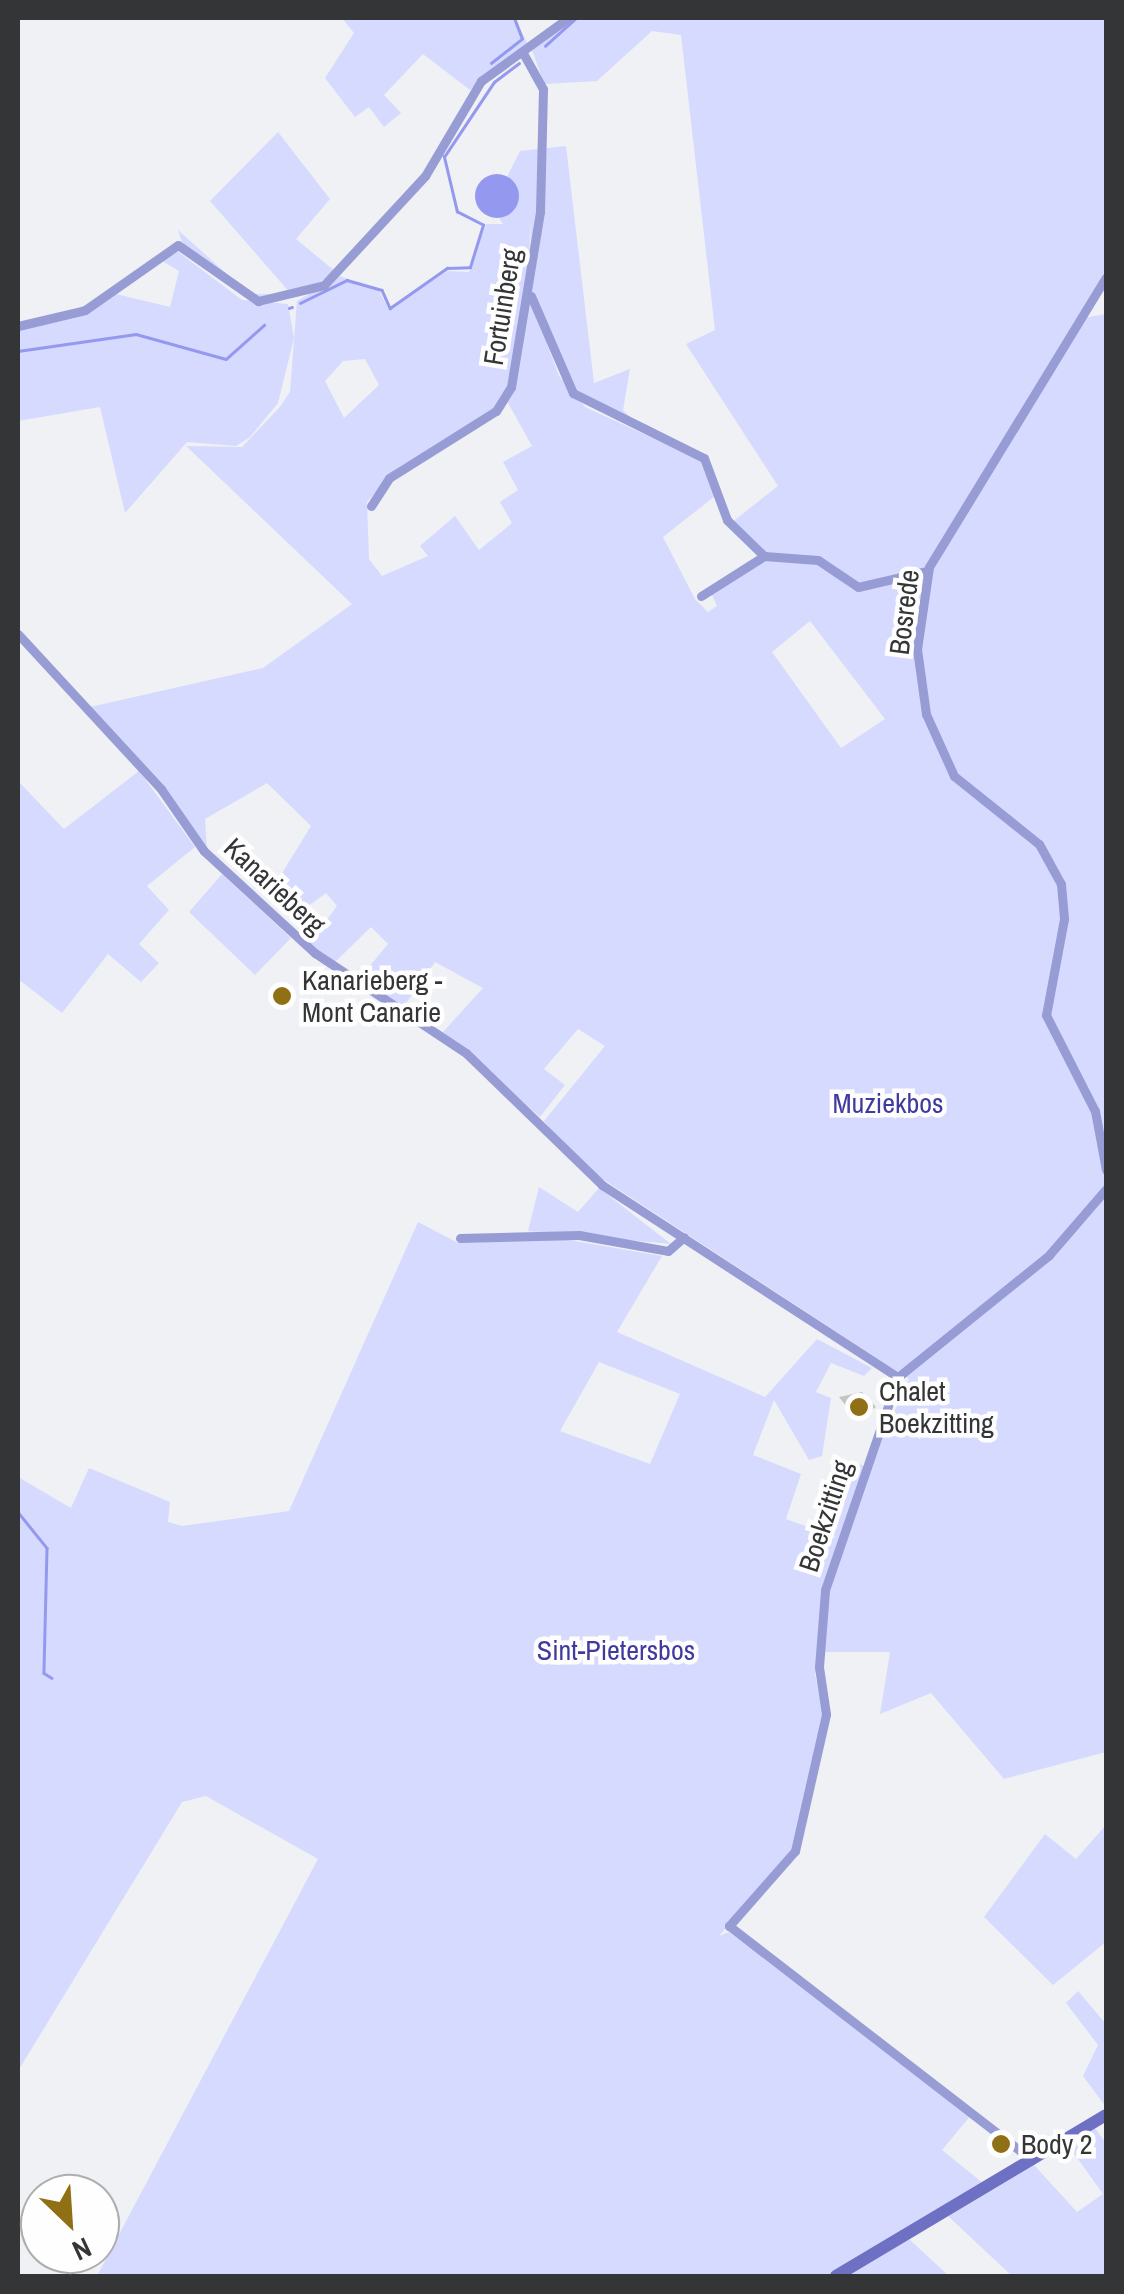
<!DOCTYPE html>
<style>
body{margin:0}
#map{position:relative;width:1124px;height:2294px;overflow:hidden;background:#f0f1f4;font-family:"Archivo Narrow",sans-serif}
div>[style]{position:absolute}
.green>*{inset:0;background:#d6dafe}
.water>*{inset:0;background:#9499ef}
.round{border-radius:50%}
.stream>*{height:2.5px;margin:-1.25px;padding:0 1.25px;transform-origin:1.25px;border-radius:1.25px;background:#9499ef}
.building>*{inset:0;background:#c6c5c2}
.minor>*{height:9px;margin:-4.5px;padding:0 4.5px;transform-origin:4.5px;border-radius:4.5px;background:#979cd5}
.secondary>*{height:12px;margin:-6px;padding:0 6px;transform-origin:6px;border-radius:6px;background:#6e70c4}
.dots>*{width:28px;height:28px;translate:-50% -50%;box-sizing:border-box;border:5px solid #fefeff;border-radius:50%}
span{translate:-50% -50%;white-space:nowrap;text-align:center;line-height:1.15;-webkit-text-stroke:9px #fefeff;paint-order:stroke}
.street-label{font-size:28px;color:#343536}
.poi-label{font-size:28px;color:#343536}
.left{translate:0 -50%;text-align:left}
.park-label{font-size:28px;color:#413a9e}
.frame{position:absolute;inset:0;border:20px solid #343536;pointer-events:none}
.north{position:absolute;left:20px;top:2174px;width:100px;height:100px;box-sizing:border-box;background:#fefeff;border:2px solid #adaeaf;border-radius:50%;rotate:155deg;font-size:28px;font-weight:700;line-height:40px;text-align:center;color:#343536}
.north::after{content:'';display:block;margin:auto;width:35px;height:45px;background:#907015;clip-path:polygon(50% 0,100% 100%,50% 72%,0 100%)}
</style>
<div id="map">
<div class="green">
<div style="clip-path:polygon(342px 18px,515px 18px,528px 45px,470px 90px,423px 54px,384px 95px,401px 113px,384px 127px,369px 107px,355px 117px,325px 78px,354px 33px)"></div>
<div style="clip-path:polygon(evenodd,574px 18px,1106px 18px,1106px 269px,1077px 319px,1106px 314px,1106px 1752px,1004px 1779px,931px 1693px,880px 1714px,890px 1652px,823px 1652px,815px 1674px,823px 1715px,793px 1847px,719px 1936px,729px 1932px,972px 2114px,942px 2150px,983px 2183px,826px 2276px,97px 2276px,318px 1859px,206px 1796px,182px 1802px,18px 2071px,18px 1477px,71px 1508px,89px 1468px,170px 1502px,168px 1522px,182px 1526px,289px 1511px,418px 1222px,458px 1243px,563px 1239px,662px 1256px,617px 1332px,765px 1397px,817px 1339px,872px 1368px,864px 1376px,831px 1363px,816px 1392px,831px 1398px,822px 1456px,809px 1460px,774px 1400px,753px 1455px,801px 1474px,786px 1519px,827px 1534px,854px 1462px,869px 1468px,909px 1379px,578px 1163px,544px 1121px,605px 1046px,578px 1029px,544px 1069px,565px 1085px,540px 1117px,443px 1032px,483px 988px,435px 962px,402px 1009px,359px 979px,388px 944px,371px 927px,333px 964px,309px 944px,337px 906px,326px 893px,300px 912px,276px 883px,311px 826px,267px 783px,205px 819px,207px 850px,90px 707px,263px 668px,352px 604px,186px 446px,242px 447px,279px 408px,290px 392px,297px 301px,340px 276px,379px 291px,389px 310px,447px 271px,469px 272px,486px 224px,503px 224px,498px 216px,513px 210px,517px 186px,506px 179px,520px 151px,566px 146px,594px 383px,630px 369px,623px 410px,638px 425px,585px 403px,547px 344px,559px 376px,585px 407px,703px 461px,715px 496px,663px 537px,695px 599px,708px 612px,717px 606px,711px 593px,764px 559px,809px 563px,766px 553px,731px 523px,778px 486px,686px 344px,715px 330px,681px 35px,652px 31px,597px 81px,544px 84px,532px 50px,574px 18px,530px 222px,532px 288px,508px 403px,532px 446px,503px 462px,518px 490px,500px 502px,512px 523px,479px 550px,455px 516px,420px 546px,428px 556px,382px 576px,369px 559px,367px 502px,396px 469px,497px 406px,509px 389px,529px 290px,530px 222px,574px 18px,365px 359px,379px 385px,344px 418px,325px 381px,343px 361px,365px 359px,574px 18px,810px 621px,885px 719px,841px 748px,772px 652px,810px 621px,574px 18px,599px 1362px,680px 1394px,650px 1464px,560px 1431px,599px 1362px)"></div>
<div style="clip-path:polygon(278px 132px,330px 199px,296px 239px,336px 272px,302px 293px,268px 300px,248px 296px,224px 280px,182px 242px,178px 230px,249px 294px,291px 294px,210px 201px)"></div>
<div style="clip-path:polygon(177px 251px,242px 300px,288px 304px,294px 338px,278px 403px,250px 437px,236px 446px,187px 442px,125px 513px,100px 407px,18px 421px,18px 330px,74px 318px,116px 294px,170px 307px,179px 271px,159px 259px)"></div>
<div style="clip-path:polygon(139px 771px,195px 847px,147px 886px,169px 910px,139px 944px,159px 963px,141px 982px,108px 954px,62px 1013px,18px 979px,18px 781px,64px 829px)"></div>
<div style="clip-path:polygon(222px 874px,291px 938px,255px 975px,189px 912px)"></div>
<div style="clip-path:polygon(539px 1187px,578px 1212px,599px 1188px,671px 1244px,528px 1231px)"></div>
<div style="clip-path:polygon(1106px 1825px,1106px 1942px,1053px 1985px,984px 1917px,1045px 1834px,1076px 1859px)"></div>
<div style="clip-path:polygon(1078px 1991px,1106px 2024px,1106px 2107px,1083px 2076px,1098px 2045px,1066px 2003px)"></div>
<div style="clip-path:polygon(1095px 2128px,1106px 2143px,1106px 2276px,1012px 2276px,948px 2216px,1034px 2165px,1077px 2212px,1103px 2194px,1068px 2145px)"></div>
<div style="clip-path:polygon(909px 2239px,949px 2276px,844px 2276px)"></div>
</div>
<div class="water">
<div class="round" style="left:475px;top:174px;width:44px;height:44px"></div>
</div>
<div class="stream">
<div style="left:545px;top:46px;width:42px;rotate:-42.1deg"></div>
<div style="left:491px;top:63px;width:39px;rotate:-38deg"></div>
<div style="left:522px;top:39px;width:22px;rotate:-111deg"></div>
<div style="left:300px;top:303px;width:52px;rotate:-26.1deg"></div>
<div style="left:347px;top:280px;width:36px;rotate:16deg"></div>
<div style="left:382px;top:290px;width:20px;rotate:66deg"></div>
<div style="left:390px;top:308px;width:70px;rotate:-35.1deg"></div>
<div style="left:447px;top:268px;width:23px;rotate:-2deg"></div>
<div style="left:470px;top:267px;width:44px;rotate:-72.8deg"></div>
<div style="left:483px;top:225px;width:29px;rotate:-153deg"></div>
<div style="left:457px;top:212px;width:57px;rotate:-103.3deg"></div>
<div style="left:444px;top:157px;width:90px;rotate:-56.3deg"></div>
<div style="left:494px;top:82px;width:31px;rotate:-37deg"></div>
<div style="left:289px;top:308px;width:3px;rotate:-18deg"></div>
<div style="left:18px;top:351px;width:119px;rotate:-8.2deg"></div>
<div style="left:136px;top:334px;width:93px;rotate:15.5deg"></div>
<div style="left:226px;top:359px;width:51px;rotate:-41.8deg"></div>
<div style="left:18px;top:1512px;width:46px;rotate:51.1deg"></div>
<div style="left:47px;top:1548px;width:125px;rotate:91.4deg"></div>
<div style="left:44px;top:1673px;width:9px;rotate:32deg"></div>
</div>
<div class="building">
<div style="clip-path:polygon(862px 1392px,876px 1407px,857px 1420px,839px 1397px)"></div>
</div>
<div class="minor">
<div style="left:1106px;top:277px;width:340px;rotate:121.4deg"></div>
<div style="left:929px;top:567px;width:83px;rotate:98.3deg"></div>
<div style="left:917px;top:649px;width:66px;rotate:82.1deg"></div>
<div style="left:926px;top:714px;width:68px;rotate:65.7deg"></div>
<div style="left:954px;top:776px;width:109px;rotate:38.7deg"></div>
<div style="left:1039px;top:844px;width:46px;rotate:61.2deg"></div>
<div style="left:1061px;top:884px;width:35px;rotate:85deg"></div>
<div style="left:1064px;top:919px;width:98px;rotate:100.6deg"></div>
<div style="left:1046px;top:1015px;width:108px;rotate:63deg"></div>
<div style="left:1095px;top:1111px;width:60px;rotate:79.4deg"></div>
<div style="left:531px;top:296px;width:106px;rotate:66.6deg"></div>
<div style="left:573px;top:393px;width:146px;rotate:26.4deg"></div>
<div style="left:704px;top:458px;width:66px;rotate:69.6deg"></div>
<div style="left:727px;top:520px;width:52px;rotate:44.2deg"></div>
<div style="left:764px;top:556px;width:54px;rotate:4.2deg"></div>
<div style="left:818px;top:560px;width:48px;rotate:34deg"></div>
<div style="left:858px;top:587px;width:71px;rotate:-13.1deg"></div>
<div style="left:18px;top:326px;width:69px;rotate:-13.4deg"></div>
<div style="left:85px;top:310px;width:113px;rotate:-35deg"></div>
<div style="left:178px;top:245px;width:98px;rotate:35deg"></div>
<div style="left:258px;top:301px;width:68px;rotate:-13.6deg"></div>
<div style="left:324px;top:285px;width:149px;rotate:-47.2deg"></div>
<div style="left:425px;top:176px;width:110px;rotate:-59.5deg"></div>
<div style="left:481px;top:81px;width:107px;rotate:-35.9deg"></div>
<div style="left:371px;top:506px;width:33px;rotate:-57deg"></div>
<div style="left:389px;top:478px;width:126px;rotate:-32.1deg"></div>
<div style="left:496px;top:411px;width:28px;rotate:-58deg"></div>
<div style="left:511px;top:387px;width:177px;rotate:-80.6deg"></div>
<div style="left:540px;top:212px;width:123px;rotate:-88.6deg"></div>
<div style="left:543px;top:89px;width:41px;rotate:-119.1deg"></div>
<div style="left:701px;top:596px;width:75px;rotate:-32.4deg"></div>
<div style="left:18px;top:634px;width:211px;rotate:47.3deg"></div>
<div style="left:161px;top:789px;width:75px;rotate:55.3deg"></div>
<div style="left:204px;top:851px;width:151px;rotate:42.6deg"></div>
<div style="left:315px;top:953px;width:181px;rotate:33.5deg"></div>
<div style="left:466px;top:1053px;width:190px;rotate:44.1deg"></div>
<div style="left:602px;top:1185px;width:353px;rotate:33deg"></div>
<div style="left:460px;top:1238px;width:119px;rotate:-1.4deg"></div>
<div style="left:579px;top:1235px;width:90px;rotate:10.2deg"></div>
<div style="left:668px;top:1251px;width:21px;rotate:-41deg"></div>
<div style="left:1032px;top:2160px;width:383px;rotate:-142.3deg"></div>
<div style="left:729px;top:1926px;width:100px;rotate:-48.7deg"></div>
<div style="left:795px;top:1851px;width:140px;rotate:-77.2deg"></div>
<div style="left:826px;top:1714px;width:48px;rotate:-98.5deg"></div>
<div style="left:819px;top:1667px;width:77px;rotate:-85.5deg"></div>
<div style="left:825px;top:1590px;width:225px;rotate:-71.1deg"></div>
<div style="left:898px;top:1377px;width:194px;rotate:-38.9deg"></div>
<div style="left:1049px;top:1255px;width:87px;rotate:-49.2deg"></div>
</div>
<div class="secondary">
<div style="left:836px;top:2276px;width:314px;rotate:-30.8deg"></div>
</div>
<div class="dots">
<div style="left:282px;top:996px;background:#907015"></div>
<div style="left:859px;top:1407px;background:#907015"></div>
<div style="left:1001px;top:2144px;background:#907015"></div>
</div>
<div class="street-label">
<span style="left:502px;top:307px;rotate:-81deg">Fortuinberg</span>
<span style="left:904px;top:612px;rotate:-83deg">Bosrede</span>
<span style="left:275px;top:886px;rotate:43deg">Kanarieberg</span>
<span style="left:825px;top:1516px;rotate:-72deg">Boekzitting</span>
</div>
<div class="poi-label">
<span class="left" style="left:302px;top:996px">Kanarieberg -<br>Mont Canarie</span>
<span class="left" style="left:879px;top:1407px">Chalet<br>Boekzitting</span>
<span class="left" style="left:1021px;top:2144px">Body 2</span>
</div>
<div class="park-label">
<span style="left:888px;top:1103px">Muziekbos</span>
<span style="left:616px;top:1650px">Sint-Pietersbos</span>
</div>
<div class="frame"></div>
<div class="north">N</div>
</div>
